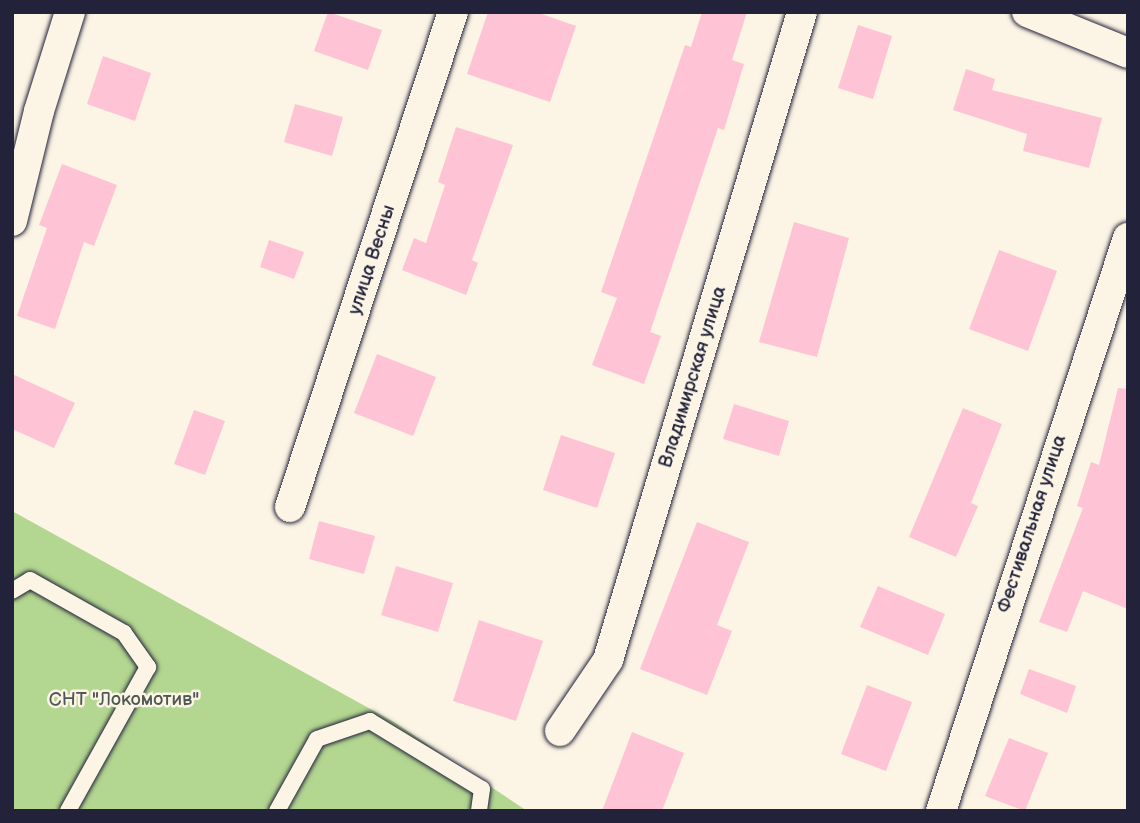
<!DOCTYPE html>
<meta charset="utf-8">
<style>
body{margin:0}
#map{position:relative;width:1140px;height:823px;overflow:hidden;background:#fcf5e5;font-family:"Balsamiq Sans",sans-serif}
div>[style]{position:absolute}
.green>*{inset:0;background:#b3d690}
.building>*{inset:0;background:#fec3d5}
.roads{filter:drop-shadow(0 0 2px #22223b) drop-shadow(0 0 2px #22223b)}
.service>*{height:16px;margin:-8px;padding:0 8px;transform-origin:8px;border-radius:8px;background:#fcf5e5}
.minor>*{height:30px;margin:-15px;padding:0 15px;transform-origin:15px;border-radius:15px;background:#fcf5e5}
span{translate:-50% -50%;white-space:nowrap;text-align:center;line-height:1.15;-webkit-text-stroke:5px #fcf5e5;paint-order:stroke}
.street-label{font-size:19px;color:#22223b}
.park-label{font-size:19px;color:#4e5854}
.frame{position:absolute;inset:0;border:14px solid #22223b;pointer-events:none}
</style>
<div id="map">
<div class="green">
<div style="clip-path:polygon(12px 511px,394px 722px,527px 811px,12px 811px)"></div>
</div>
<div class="building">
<div style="clip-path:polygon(328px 12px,382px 30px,368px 70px,314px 51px)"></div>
<div style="clip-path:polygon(488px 12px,536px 12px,576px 26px,550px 102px,467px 74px)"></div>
<div style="clip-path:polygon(702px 12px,747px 12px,732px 60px,744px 64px,724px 130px,718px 128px,650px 332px,661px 336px,644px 384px,592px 365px,617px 298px,601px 292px,685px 45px,691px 47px)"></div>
<div style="clip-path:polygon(858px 25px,892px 36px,873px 99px,838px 88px)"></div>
<div style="clip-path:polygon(103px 56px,151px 73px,135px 121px,87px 104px)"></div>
<div style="clip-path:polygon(966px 69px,995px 79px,992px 90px,1102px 118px,1089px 168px,1023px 151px,1027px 134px,953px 110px)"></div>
<div style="clip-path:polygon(295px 104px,343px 117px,332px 156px,284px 142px)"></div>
<div style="clip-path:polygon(456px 127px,513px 145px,472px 260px,478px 263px,466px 295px,402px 270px,414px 238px,426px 243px,445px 185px,438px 182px)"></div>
<div style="clip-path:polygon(62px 164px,117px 185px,94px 246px,84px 242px,55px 329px,17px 316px,47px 228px,39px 225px)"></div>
<div style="clip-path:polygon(794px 222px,849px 238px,817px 357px,759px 342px)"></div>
<div style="clip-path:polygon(269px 240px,304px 252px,294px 279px,260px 267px)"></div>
<div style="clip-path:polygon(999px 250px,1057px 271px,1028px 351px,969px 329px)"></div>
<div style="clip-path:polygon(377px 354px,436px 377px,413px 436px,354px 413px)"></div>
<div style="clip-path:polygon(12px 374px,75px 403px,54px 448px,12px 429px)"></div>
<div style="clip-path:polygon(1118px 388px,1128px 389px,1128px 609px,1083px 591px,1067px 632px,1039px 622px,1083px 508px,1077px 506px,1091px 462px,1099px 465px)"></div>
<div style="clip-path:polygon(734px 404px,789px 421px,779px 456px,723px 439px)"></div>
<div style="clip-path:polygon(963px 408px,1002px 424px,971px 503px,978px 506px,956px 557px,909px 537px)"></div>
<div style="clip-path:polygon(194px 410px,225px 421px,205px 475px,174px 464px)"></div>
<div style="clip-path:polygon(561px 435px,615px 453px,597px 508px,543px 490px)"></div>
<div style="clip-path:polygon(319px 521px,375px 536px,364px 574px,309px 559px)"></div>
<div style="clip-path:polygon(697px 522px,749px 542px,717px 625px,732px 631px,707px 695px,640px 669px)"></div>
<div style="clip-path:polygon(396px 566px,453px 583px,438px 632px,381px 615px)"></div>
<div style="clip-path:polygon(878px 586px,945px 614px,928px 655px,860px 627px)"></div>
<div style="clip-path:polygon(479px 620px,543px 641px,516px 721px,453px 701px)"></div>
<div style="clip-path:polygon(1029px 669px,1076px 686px,1067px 713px,1020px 694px)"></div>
<div style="clip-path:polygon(867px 685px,912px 702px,886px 771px,841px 754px)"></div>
<div style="clip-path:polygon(632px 732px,684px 753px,662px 811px,602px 811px)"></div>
<div style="clip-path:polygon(1009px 738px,1048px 753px,1025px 811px,985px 796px)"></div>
</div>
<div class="roads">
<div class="service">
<div style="left:12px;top:591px;width:21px;rotate:-31deg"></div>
<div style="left:30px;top:580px;width:108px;rotate:29.4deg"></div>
<div style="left:124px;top:633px;width:42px;rotate:54.8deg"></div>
<div style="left:148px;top:667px;width:165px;rotate:119.1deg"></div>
<div style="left:277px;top:811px;width:82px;rotate:-60.9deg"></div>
<div style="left:317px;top:739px;width:56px;rotate:-18.8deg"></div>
<div style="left:370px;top:721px;width:131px;rotate:31.3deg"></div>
<div style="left:482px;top:789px;width:22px;rotate:98deg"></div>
</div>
<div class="minor">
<div style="left:1027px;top:12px;width:109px;rotate:22.1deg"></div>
<div style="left:12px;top:221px;width:113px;rotate:-76.2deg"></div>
<div style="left:39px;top:111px;width:104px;rotate:-72.6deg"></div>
<div style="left:290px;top:507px;width:521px;rotate:-71.77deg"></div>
<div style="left:560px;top:731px;width:86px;rotate:-55.9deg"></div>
<div style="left:608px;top:660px;width:676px;rotate:-73.33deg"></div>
<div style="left:941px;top:811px;width:603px;rotate:-71.93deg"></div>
</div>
</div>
<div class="street-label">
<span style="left:372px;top:260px;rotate:-72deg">улица Весны</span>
<span style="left:693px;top:377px;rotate:-73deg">Владимирская улица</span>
<span style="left:1032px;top:524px;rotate:-72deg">Фестивальная улица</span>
</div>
<div class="park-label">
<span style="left:124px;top:700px">СНТ "Локомотив"</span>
</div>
<div class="frame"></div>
</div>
